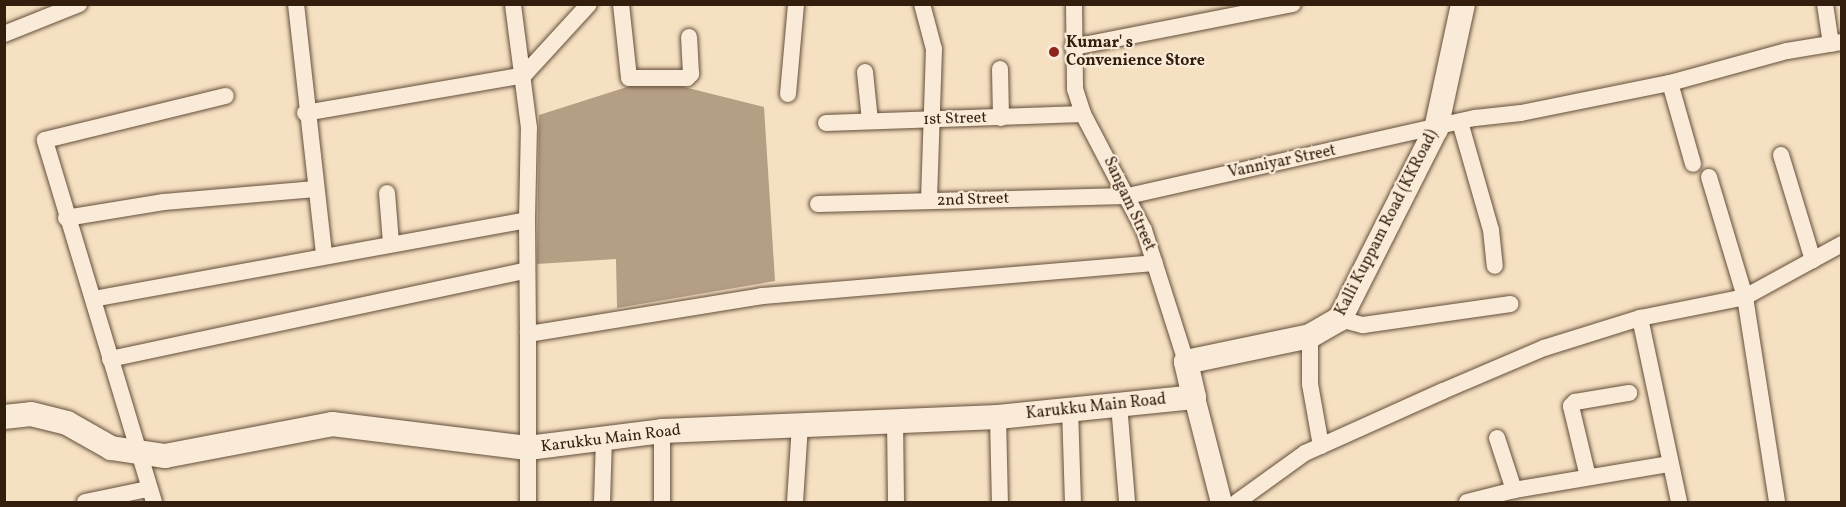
<!DOCTYPE html>
<style>
body{margin:0}
#map{position:relative;width:1846px;height:507px;overflow:hidden;background:#f6e0c2;font-family:Vollkorn,serif}
div>[style]{position:absolute}
.water>*{inset:0;background:#b49e84}
.roads{filter:drop-shadow(0 0 2px #644e3a) drop-shadow(0 0 2px #644e3a)}
.minor>*{height:16px;margin:-8px;padding:0 8px;transform-origin:8px;border-radius:8px;background:#f9ebd7}
.tertiary>*{height:21px;margin:-10.5px;padding:0 10.5px;transform-origin:10.5px;border-radius:10.5px;background:#f9ebd7}
.secondary>*{height:24px;margin:-12px;padding:0 12px;transform-origin:12px;border-radius:12px;background:#f9ebd7}
.dots>*{width:16px;height:16px;translate:-50% -50%;box-sizing:border-box;border:3px solid #f9ebd7;border-radius:50%}
span{translate:-50% -50%;white-space:nowrap;text-align:center;line-height:1.15;-webkit-text-stroke:4.5px #f9ebd7;paint-order:stroke}
.poi-label{font-size:16px;color:#331d0d;font-weight:700}
.left{translate:0 -50%;text-align:left}
.street-label{font-size:16px;color:#331d0d}
.frame{position:absolute;inset:0;border:6px solid #331d0d;pointer-events:none}
</style>
<div id="map">
<div class="water">
<div style="clip-path:polygon(652px 79px,764px 107px,775px 281px,617px 308px,616px 259px,537px 264px,539px 115px)"></div>
</div>
<div class="roads">
<div class="minor">
<div style="left:296px;top:4px;width:252px;rotate:83.6deg"></div>
<div style="left:621px;top:4px;width:74px;rotate:83.8deg"></div>
<div style="left:629px;top:78px;width:58px"></div>
<div style="left:687px;top:78px;width:6px;rotate:-45deg"></div>
<div style="left:691px;top:74px;width:37px;rotate:-93deg"></div>
<div style="left:922px;top:4px;width:47px;rotate:75.1deg"></div>
<div style="left:934px;top:49px;width:152px;rotate:91.9deg"></div>
<div style="left:1074px;top:4px;width:85px;rotate:89.3deg"></div>
<div style="left:1075px;top:89px;width:26px;rotate:72deg"></div>
<div style="left:1083px;top:114px;width:131px;rotate:62.3deg"></div>
<div style="left:1144px;top:230px;width:139px;rotate:72.3deg"></div>
<div style="left:1825px;top:4px;width:40px;rotate:81.5deg"></div>
<div style="left:4px;top:34px;width:81px;rotate:-21.8deg"></div>
<div style="left:1073px;top:47px;width:224px;rotate:-11.1deg"></div>
<div style="left:1000px;top:69px;width:49px;rotate:88.8deg"></div>
<div style="left:865px;top:72px;width:49px;rotate:84.2deg"></div>
<div style="left:524px;top:75px;width:96px;rotate:-47.5deg"></div>
<div style="left:1670px;top:83px;width:84px;rotate:74.1deg"></div>
<div style="left:788px;top:94px;width:90px;rotate:-84.9deg"></div>
<div style="left:305px;top:113px;width:222px;rotate:-9.8deg"></div>
<div style="left:1460px;top:122px;width:112px;rotate:74deg"></div>
<div style="left:1491px;top:230px;width:36px;rotate:84deg"></div>
<div style="left:826px;top:123px;width:257px;rotate:-2deg"></div>
<div style="left:1781px;top:155px;width:110px;rotate:73.1deg"></div>
<div style="left:1709px;top:177px;width:125px;rotate:73.3deg"></div>
<div style="left:1745px;top:297px;width:207px;rotate:81.1deg"></div>
<div style="left:387px;top:193px;width:50px;rotate:85.4deg"></div>
<div style="left:818px;top:204px;width:310px;rotate:-1.5deg"></div>
<div style="left:1128px;top:196px;width:356px;rotate:-12.7deg"></div>
<div style="left:1475px;top:118px;width:46px;rotate:-6.2deg"></div>
<div style="left:1521px;top:113px;width:152px;rotate:-11.4deg"></div>
<div style="left:1670px;top:83px;width:121px;rotate:-15.3deg"></div>
<div style="left:1787px;top:51px;width:56px;rotate:-9.3deg"></div>
<div style="left:66px;top:218px;width:99px;rotate:-9.3deg"></div>
<div style="left:164px;top:202px;width:152px;rotate:-4.9deg"></div>
<div style="left:527px;top:220px;width:114px;rotate:89.5deg"></div>
<div style="left:93px;top:299px;width:441px;rotate:-10.3deg"></div>
<div style="left:527px;top:220px;width:92px;rotate:-88.8deg"></div>
<div style="left:529px;top:128px;width:125px;rotate:-97.4deg"></div>
<div style="left:1640px;top:318px;width:188px;rotate:78deg"></div>
<div style="left:1340px;top:319px;width:24px;rotate:15deg"></div>
<div style="left:1363px;top:325px;width:149px;rotate:-8.1deg"></div>
<div style="left:1310px;top:336px;width:48px;rotate:90deg"></div>
<div style="left:1310px;top:384px;width:63px;rotate:79.9deg"></div>
<div style="left:110px;top:359px;width:426px;rotate:-12deg"></div>
<div style="left:1119px;top:404px;width:98px;rotate:85.3deg"></div>
<div style="left:1070px;top:408px;width:94px;rotate:88.2deg"></div>
<div style="left:998px;top:417px;width:85px;rotate:88.7deg"></div>
<div style="left:895px;top:420px;width:82px;rotate:89.3deg"></div>
<div style="left:662px;top:431px;width:71px;rotate:90deg"></div>
<div style="left:1497px;top:438px;width:55px;rotate:71.9deg"></div>
<div style="left:1588px;top:477px;width:73px;rotate:-103.5deg"></div>
<div style="left:1571px;top:406px;width:6px;rotate:-45deg"></div>
<div style="left:1575px;top:402px;width:55px;rotate:-9.5deg"></div>
<div style="left:85px;top:502px;width:64px;rotate:-11.7deg"></div>
<div style="left:154px;top:502px;width:378px;rotate:-106.8deg"></div>
<div style="left:45px;top:140px;width:186px;rotate:-13.7deg"></div>
<div style="left:528px;top:502px;width:168px;rotate:-90deg"></div>
<div style="left:528px;top:334px;width:237px;rotate:-9.2deg"></div>
<div style="left:762px;top:296px;width:394px;rotate:-4.8deg"></div>
<div style="left:602px;top:502px;width:64px;rotate:-88.2deg"></div>
<div style="left:795px;top:502px;width:77px;rotate:-86.3deg"></div>
<div style="left:1237px;top:502px;width:84px;rotate:-35.8deg"></div>
<div style="left:1305px;top:453px;width:151px;rotate:-24.2deg"></div>
<div style="left:1443px;top:391px;width:110px;rotate:-23.1deg"></div>
<div style="left:1544px;top:348px;width:101px;rotate:-17.4deg"></div>
<div style="left:1640px;top:318px;width:107px;rotate:-11.3deg"></div>
<div style="left:1745px;top:297px;width:111px;rotate:-28.7deg"></div>
<div style="left:1467px;top:502px;width:49px;rotate:-14.3deg"></div>
<div style="left:1514px;top:490px;width:158px;rotate:-9.5deg"></div>
</div>
<div class="tertiary">
<div style="left:1194px;top:397px;width:108px;rotate:75.6deg"></div>
</div>
<div class="secondary">
<div style="left:4px;top:417px;width:27px;rotate:-6deg"></div>
<div style="left:31px;top:414px;width:37px;rotate:14deg"></div>
<div style="left:67px;top:423px;width:51px;rotate:29.6deg"></div>
<div style="left:111px;top:448px;width:55px;rotate:8.4deg"></div>
<div style="left:165px;top:456px;width:170px;rotate:-10.8deg"></div>
<div style="left:332px;top:424px;width:197px;rotate:7deg"></div>
<div style="left:528px;top:448px;width:135px;rotate:-7.2deg"></div>
<div style="left:662px;top:431px;width:336px;rotate:-2.4deg"></div>
<div style="left:998px;top:417px;width:197px;rotate:-5.8deg"></div>
<div style="left:1194px;top:397px;width:36px;rotate:-103deg"></div>
<div style="left:1186px;top:362px;width:127px;rotate:-11.8deg"></div>
<div style="left:1310px;top:336px;width:34px;rotate:-30deg"></div>
<div style="left:1340px;top:319px;width:213px;rotate:-63.2deg"></div>
<div style="left:1436px;top:129px;width:128px;rotate:-77.8deg"></div>
</div>
</div>
<div class="dots">
<div style="left:1054px;top:52px;background:#8f2418"></div>
</div>
<div class="poi-label">
<span class="left" style="left:1066px;top:52px">Kumar' s<br>Convenience Store</span>
</div>
<div class="street-label">
<span style="left:955px;top:119px;rotate:-2deg">1st Street</span>
<span style="left:1282px;top:162px;rotate:-12deg">Vanniyar Street</span>
<span style="left:973px;top:200px;rotate:-2deg">2nd Street</span>
<span style="left:1129px;top:204px;rotate:65deg">Sangam Street</span>
<span style="left:1387px;top:223px;rotate:-63deg">Kalli Kuppam Road (KKRoad)</span>
<span style="left:1096px;top:407px;rotate:-6deg">Karukku Main Road</span>
<span style="left:611px;top:439px;rotate:-7deg">Karukku Main Road</span>
</div>
<div class="frame"></div>
</div>
